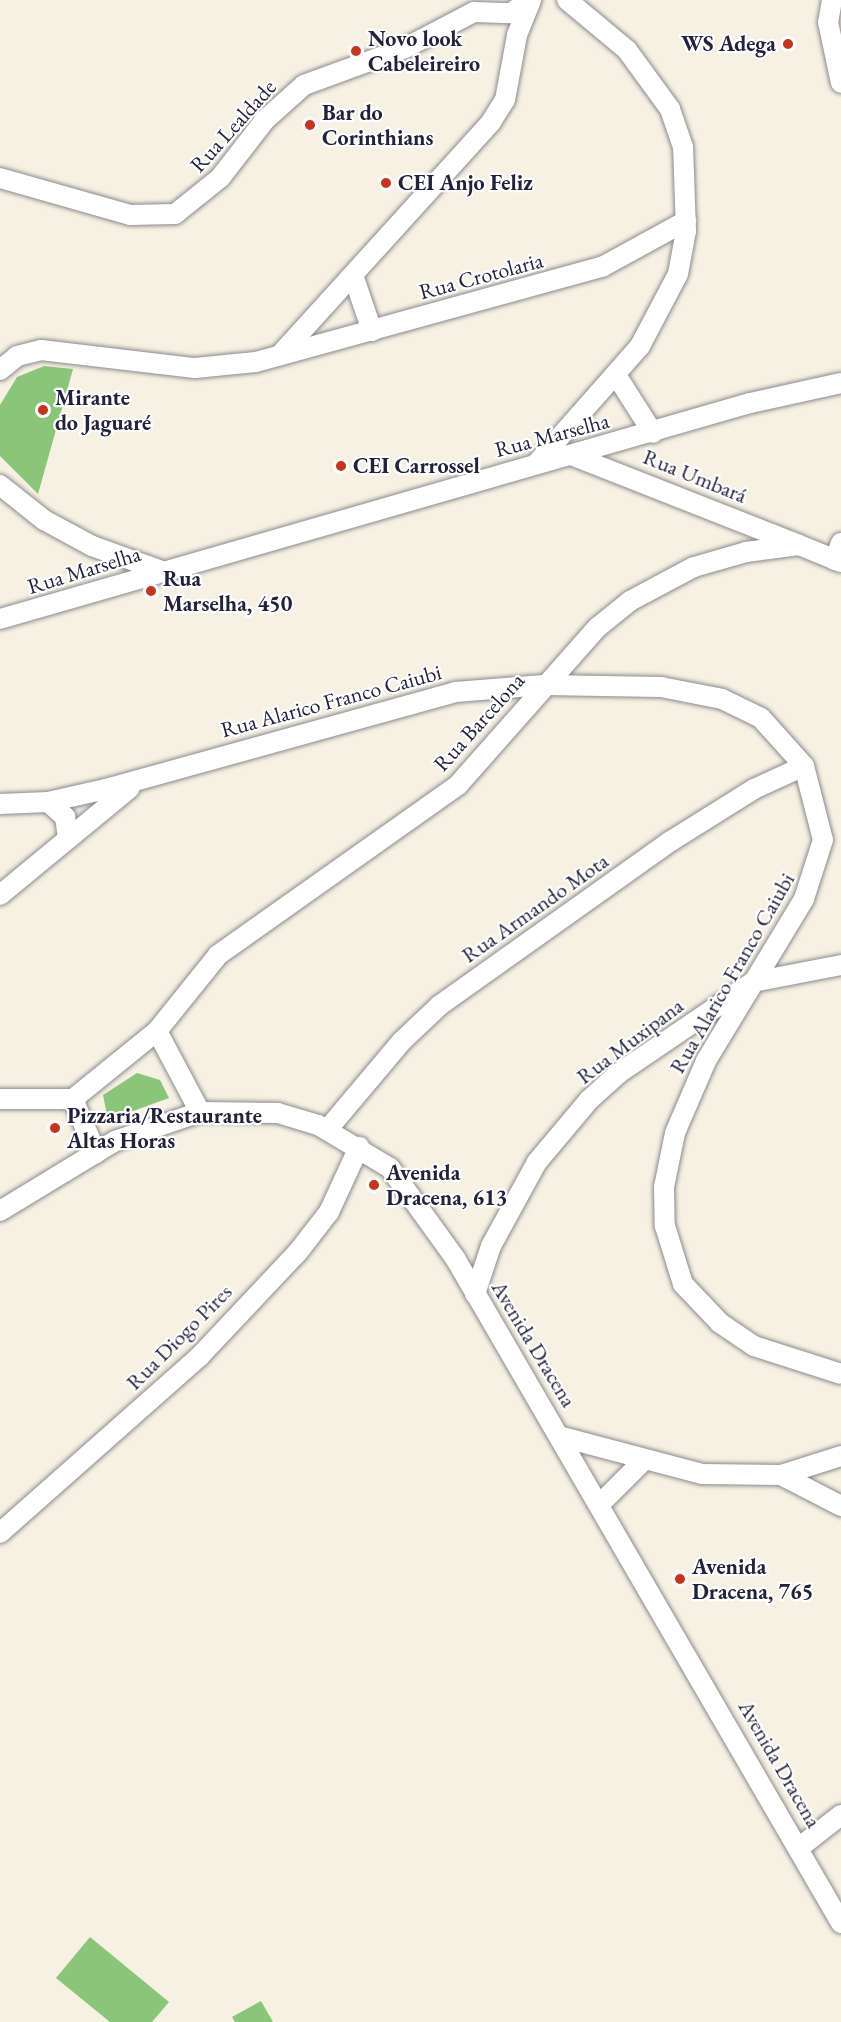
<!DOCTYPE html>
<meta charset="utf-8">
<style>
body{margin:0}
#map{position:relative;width:841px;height:2022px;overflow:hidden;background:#f6f1e2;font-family:"EB Garamond",serif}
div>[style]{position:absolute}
.green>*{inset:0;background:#8bc579}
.roads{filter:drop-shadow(0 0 2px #8c8a8e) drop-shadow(0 0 2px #8c8a8e)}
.minor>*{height:20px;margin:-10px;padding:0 10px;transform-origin:10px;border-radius:10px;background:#fff}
.dots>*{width:16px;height:16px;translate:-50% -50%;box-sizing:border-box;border:3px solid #fff;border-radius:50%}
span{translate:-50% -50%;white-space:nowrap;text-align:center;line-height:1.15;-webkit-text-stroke:4.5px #fff;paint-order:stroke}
.poi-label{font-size:22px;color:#22223b;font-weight:700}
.left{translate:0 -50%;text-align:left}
.right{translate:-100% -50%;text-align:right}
.street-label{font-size:22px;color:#22223b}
</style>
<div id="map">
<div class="green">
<div style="clip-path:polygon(44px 366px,73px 369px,38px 494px,0 456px,0 405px,17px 377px)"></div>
<div style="clip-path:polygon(137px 1073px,160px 1080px,169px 1098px,108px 1120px,103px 1095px)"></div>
<div style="clip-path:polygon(90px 1937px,169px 2002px,152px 2022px,110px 2022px,56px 1978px)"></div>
<div style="clip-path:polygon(261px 2001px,273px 2022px,235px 2022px,232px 2017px)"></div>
</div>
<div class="roads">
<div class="minor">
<div style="left:832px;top:0;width:22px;rotate:100deg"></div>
<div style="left:828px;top:22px;width:62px;rotate:78deg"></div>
<div style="left:0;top:178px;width:135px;rotate:15.9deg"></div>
<div style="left:130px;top:215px;width:45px;rotate:-1.3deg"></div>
<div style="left:175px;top:214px;width:58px;rotate:-38.7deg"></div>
<div style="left:220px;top:178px;width:73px;rotate:-52.2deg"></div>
<div style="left:265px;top:120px;width:52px;rotate:-41.9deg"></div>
<div style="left:304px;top:85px;width:108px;rotate:-20.1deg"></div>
<div style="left:405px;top:48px;width:78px;rotate:-27.6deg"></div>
<div style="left:474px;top:12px;width:37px;rotate:2deg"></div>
<div style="left:511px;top:13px;width:23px;rotate:-34deg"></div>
<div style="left:354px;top:278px;width:56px;rotate:71.2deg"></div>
<div style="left:280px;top:355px;width:314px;rotate:-47.8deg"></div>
<div style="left:491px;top:122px;width:26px;rotate:-58deg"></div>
<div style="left:505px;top:100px;width:66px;rotate:-79.5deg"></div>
<div style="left:517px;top:35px;width:38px;rotate:-68deg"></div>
<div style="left:0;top:370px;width:22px;rotate:-39deg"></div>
<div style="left:17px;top:356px;width:25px;rotate:-14deg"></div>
<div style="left:41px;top:350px;width:155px;rotate:6.7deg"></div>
<div style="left:195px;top:368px;width:61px;rotate:-5.6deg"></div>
<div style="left:256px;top:362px;width:359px;rotate:-15.4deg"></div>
<div style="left:602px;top:267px;width:96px;rotate:-28.7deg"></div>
<div style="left:618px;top:378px;width:65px;rotate:57.5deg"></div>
<div style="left:571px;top:455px;width:245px;rotate:21.5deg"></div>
<div style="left:537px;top:463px;width:156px;rotate:-48.6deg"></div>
<div style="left:640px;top:346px;width:81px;rotate:-62.2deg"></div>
<div style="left:678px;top:274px;width:44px;rotate:-79.5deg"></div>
<div style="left:686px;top:231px;width:84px;rotate:-92deg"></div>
<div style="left:683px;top:147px;width:40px;rotate:-108.9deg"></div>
<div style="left:670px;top:109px;width:73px;rotate:-126.1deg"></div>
<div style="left:627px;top:50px;width:78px;rotate:-140.2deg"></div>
<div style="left:0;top:485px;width:56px;rotate:38.5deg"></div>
<div style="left:44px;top:520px;width:55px;rotate:28.4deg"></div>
<div style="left:92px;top:546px;width:74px;rotate:19.7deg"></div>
<div style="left:835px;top:560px;width:18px;rotate:-71deg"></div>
<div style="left:0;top:619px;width:780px;rotate:-16.07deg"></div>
<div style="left:750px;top:403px;width:93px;rotate:-12.4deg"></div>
<div style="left:48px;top:802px;width:23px;rotate:41deg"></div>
<div style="left:65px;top:817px;width:22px;rotate:82deg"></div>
<div style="left:0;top:804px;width:48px;rotate:-2.4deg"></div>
<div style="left:48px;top:802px;width:59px;rotate:-12.6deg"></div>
<div style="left:106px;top:789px;width:362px;rotate:-15.5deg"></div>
<div style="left:455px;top:692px;width:89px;rotate:-4.5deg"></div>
<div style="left:544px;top:685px;width:117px;rotate:1deg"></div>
<div style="left:661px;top:687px;width:62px;rotate:11.1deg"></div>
<div style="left:722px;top:699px;width:43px;rotate:26deg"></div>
<div style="left:761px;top:718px;width:64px;rotate:48.1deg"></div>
<div style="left:804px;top:766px;width:76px;rotate:75.6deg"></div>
<div style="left:823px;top:840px;width:62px;rotate:107.9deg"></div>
<div style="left:804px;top:899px;width:189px;rotate:121.2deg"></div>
<div style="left:706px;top:1061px;width:78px;rotate:113.3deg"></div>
<div style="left:675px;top:1133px;width:55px;rotate:101.5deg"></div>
<div style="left:664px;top:1187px;width:39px;rotate:89deg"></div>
<div style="left:665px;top:1226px;width:61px;rotate:72.8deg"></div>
<div style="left:683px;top:1284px;width:54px;rotate:46.5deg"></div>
<div style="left:720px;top:1323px;width:41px;rotate:34.1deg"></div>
<div style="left:754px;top:1346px;width:91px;rotate:17.8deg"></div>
<div style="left:0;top:895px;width:168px;rotate:-39.5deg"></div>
<div style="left:157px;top:1031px;width:97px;rotate:-51.2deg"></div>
<div style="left:218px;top:955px;width:294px;rotate:-35.3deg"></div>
<div style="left:458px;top:785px;width:211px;rotate:-48.5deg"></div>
<div style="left:598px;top:627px;width:41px;rotate:-39.1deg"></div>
<div style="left:630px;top:601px;width:72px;rotate:-28deg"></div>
<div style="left:694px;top:567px;width:54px;rotate:-16.1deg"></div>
<div style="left:746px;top:552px;width:53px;rotate:-7.5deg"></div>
<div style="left:799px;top:545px;width:45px;rotate:22deg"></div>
<div style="left:0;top:1099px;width:73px"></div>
<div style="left:73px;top:1099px;width:108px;rotate:-39deg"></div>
<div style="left:157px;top:1031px;width:92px;rotate:62deg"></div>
<div style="left:73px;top:1099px;width:59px;rotate:66.9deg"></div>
<div style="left:327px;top:1130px;width:116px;rotate:-49.9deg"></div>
<div style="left:402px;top:1041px;width:52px;rotate:-43.5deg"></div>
<div style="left:440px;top:1005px;width:283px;rotate:-35.4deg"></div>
<div style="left:671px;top:841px;width:98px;rotate:-32.1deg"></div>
<div style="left:754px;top:789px;width:55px;rotate:-24.7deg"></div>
<div style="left:0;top:1211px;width:135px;rotate:-31.3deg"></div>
<div style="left:115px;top:1141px;width:90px;rotate:-18.8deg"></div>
<div style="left:200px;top:1112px;width:78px;rotate:0.7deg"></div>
<div style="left:278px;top:1113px;width:42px;rotate:16.7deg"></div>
<div style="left:318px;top:1125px;width:84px;rotate:30.8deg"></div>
<div style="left:390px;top:1168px;width:111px;rotate:54.2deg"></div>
<div style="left:455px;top:1258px;width:769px;rotate:59.87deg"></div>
<div style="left:475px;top:1294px;width:51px;rotate:-71.6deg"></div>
<div style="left:491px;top:1246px;width:96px;rotate:-61.3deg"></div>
<div style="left:537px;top:1162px;width:81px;rotate:-50deg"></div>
<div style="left:589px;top:1100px;width:40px;rotate:-42deg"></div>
<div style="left:619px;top:1073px;width:162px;rotate:-34.2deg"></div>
<div style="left:753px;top:982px;width:90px;rotate:-10.9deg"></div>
<div style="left:562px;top:1437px;width:145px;rotate:14.8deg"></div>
<div style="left:702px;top:1474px;width:79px;rotate:0.7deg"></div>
<div style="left:781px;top:1475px;width:63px;rotate:-17.6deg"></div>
<div style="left:781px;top:1475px;width:68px;rotate:27.3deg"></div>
<div style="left:600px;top:1504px;width:61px;rotate:-45deg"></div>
<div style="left:0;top:1533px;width:266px;rotate:-41.5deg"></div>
<div style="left:199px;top:1357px;width:144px;rotate:-46.7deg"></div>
<div style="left:298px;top:1252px;width:51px;rotate:-52.2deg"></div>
<div style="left:329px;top:1212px;width:72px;rotate:-65.2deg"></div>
<div style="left:800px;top:1847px;width:52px;rotate:-38deg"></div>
</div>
</div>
<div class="dots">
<div style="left:788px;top:44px;background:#c8321e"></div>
<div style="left:356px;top:51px;background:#c8321e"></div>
<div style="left:310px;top:125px;background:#c8321e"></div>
<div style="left:386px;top:183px;background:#c8321e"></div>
<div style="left:43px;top:410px;background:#c8321e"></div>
<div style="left:341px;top:466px;background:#c8321e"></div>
<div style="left:151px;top:591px;background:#c8321e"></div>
<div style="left:55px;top:1128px;background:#c8321e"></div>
<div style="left:374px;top:1185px;background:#c8321e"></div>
<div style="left:680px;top:1579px;background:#c8321e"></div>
</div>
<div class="poi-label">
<span class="left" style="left:368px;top:51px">Novo look<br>Cabeleireiro</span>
<span class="right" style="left:776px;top:44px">WS Adega</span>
<span class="left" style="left:322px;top:125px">Bar do<br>Corinthians</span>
<span class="left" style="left:398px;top:183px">CEI Anjo Feliz</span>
<span class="left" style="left:55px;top:410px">Mirante<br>do Jaguaré</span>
<span class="left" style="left:353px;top:466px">CEI Carrossel</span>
<span class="left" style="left:163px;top:591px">Rua<br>Marselha, 450</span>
<span class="left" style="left:67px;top:1128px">Pizzaria/Restaurante<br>Altas Horas</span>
<span class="left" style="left:386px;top:1185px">Avenida<br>Dracena, 613</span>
<span class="left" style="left:692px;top:1579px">Avenida<br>Dracena, 765</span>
</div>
<div class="street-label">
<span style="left:233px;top:126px;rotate:-48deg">Rua Lealdade</span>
<span style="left:481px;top:276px;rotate:-15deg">Rua Crotolaria</span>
<span style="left:552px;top:435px;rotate:-15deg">Rua Marselha</span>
<span style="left:695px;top:476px;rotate:22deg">Rua Umbará</span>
<span style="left:84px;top:570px;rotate:-17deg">Rua Marselha</span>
<span style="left:331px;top:701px;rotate:-15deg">Rua Alarico Franco Caiubi</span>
<span style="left:479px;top:722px;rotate:-48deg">Rua Barcelona</span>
<span style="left:535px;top:908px;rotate:-35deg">Rua Armando Mota</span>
<span style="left:732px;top:973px;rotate:-60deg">Rua Alarico Franco Caiubi</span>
<span style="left:630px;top:1041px;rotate:-37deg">Rua Muxipana</span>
<span style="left:179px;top:1337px;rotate:-45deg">Rua Diogo Pires</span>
<span style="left:534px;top:1344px;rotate:59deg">Avenida Dracena</span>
<span style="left:780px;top:1764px;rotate:60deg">Avenida Dracena</span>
</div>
</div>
